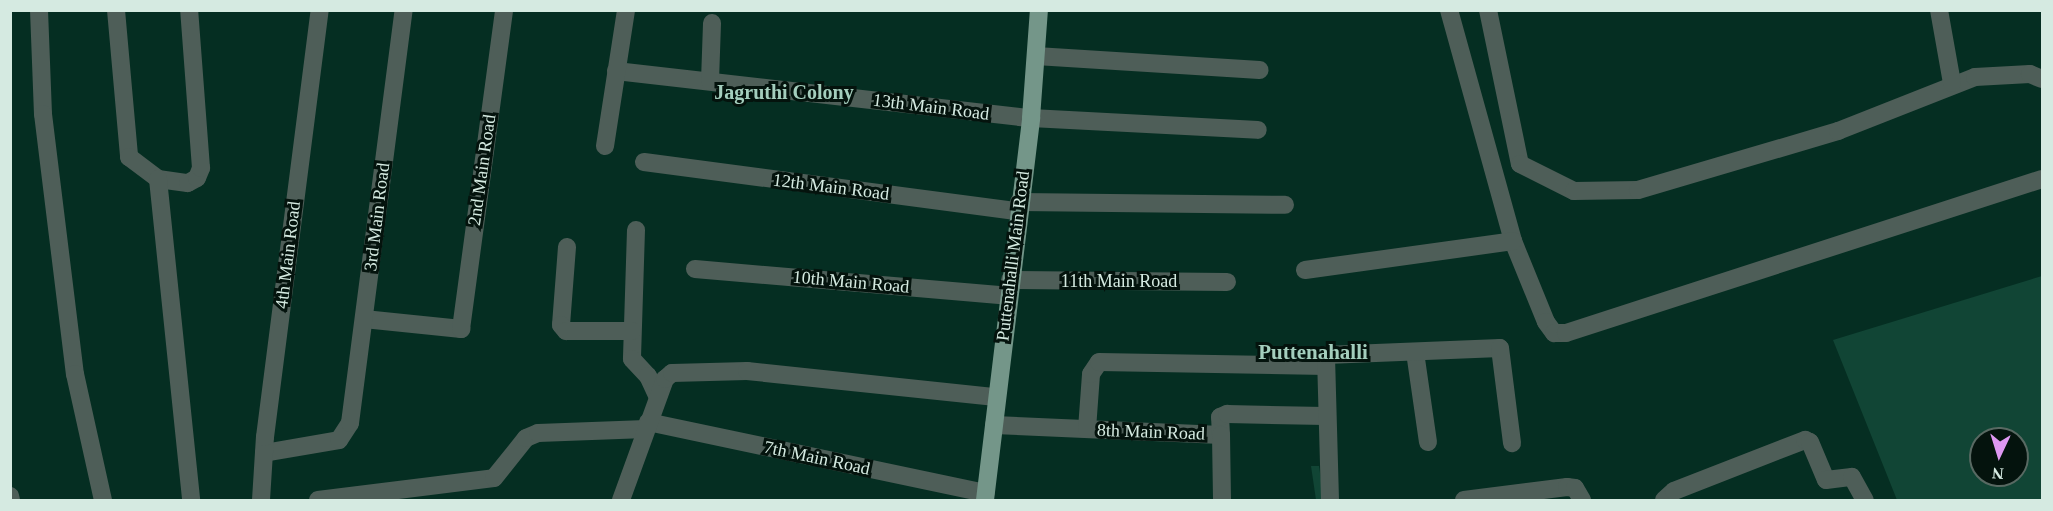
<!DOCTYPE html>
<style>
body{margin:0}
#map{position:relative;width:2053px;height:511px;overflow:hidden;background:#052e22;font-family:Georgia,serif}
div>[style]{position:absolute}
.green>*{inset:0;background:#114535}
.minor>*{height:18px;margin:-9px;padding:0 9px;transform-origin:9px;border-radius:9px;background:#4e5e58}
.major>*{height:18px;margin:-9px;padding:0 9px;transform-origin:9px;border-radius:9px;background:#749689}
span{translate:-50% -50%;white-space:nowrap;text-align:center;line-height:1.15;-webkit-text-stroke:6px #04130d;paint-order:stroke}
.street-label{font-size:18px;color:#d5eae1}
.neighbourhood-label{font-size:20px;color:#a4cebd;font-weight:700}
.quarter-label{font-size:21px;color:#a4cebd;font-weight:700}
.frame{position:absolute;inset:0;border:12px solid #d5eae1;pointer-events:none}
.north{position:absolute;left:1969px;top:427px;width:60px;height:60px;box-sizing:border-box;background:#04130d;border:2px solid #586962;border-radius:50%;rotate:184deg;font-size:16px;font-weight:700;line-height:24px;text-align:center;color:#d5eae1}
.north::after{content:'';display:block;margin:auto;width:21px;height:27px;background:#de98f2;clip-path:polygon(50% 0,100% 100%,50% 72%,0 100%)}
</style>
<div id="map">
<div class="green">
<div style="clip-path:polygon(evenodd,2042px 276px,2042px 499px,1897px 500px,1833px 340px,2042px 276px,1981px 439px,2017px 439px,2017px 475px,1981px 475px,1981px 439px)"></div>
<div style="clip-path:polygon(1311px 466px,1319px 466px,1324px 500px,1316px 500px)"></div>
</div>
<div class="minor">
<div style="left:39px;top:10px;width:104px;rotate:87.8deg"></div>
<div style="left:43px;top:114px;width:262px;rotate:83deg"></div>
<div style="left:75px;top:374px;width:129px;rotate:77.5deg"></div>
<div style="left:116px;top:10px;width:148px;rotate:84.9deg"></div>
<div style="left:129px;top:157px;width:36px;rotate:37deg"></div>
<div style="left:158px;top:179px;width:30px;rotate:8deg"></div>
<div style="left:188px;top:183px;width:10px;rotate:-29deg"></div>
<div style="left:197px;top:178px;width:11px;rotate:-68deg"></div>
<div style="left:201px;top:168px;width:158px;rotate:-94.3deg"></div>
<div style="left:1449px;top:10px;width:240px;rotate:74.5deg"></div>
<div style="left:1513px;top:241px;width:87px;rotate:67.8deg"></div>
<div style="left:1546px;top:322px;width:14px;rotate:54deg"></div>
<div style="left:1554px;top:333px;width:12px"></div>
<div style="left:1566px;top:333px;width:500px;rotate:-17.93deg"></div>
<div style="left:1488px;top:10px;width:157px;rotate:78.3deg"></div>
<div style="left:1520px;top:164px;width:60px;rotate:26.6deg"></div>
<div style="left:1574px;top:191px;width:64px;rotate:-0.9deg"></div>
<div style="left:1638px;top:190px;width:209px;rotate:-16.4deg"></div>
<div style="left:1838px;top:131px;width:147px;rotate:-21.5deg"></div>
<div style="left:1975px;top:77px;width:55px;rotate:-3.1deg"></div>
<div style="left:2030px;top:74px;width:13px;rotate:23deg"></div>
<div style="left:1939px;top:10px;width:74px;rotate:79.9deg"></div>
<div style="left:1036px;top:56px;width:224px;rotate:3.6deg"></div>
<div style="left:616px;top:71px;width:418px;rotate:6.5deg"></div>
<div style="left:1031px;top:118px;width:227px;rotate:3deg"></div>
<div style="left:710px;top:81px;width:58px;rotate:-88deg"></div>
<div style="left:605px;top:146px;width:138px;rotate:-81.2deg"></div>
<div style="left:644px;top:162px;width:377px;rotate:7.5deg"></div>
<div style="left:158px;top:179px;width:323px;rotate:84.1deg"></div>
<div style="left:1019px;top:202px;width:266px;rotate:0.6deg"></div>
<div style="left:636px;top:230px;width:129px;rotate:91.8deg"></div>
<div style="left:632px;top:359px;width:23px;rotate:47deg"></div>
<div style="left:648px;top:376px;width:23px;rotate:65deg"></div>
<div style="left:567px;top:247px;width:78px;rotate:94.4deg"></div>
<div style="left:561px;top:325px;width:8px;rotate:50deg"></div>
<div style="left:566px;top:331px;width:66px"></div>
<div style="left:695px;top:269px;width:314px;rotate:4.9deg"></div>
<div style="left:1305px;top:270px;width:210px;rotate:-7.9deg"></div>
<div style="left:1010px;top:280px;width:217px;rotate:0.5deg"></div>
<div style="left:364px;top:319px;width:98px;rotate:5.9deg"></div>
<div style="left:461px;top:329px;width:322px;rotate:-82.3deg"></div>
<div style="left:1415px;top:352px;width:91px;rotate:81.8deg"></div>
<div style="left:648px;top:422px;width:345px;rotate:11.9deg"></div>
<div style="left:994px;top:425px;width:227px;rotate:2.5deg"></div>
<div style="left:1221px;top:435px;width:18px;rotate:-93deg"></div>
<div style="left:1220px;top:417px;width:8px;rotate:-23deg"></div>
<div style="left:1227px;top:414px;width:98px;rotate:1.2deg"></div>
<div style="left:1087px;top:429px;width:55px;rotate:-85.8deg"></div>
<div style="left:1091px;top:374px;width:14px;rotate:-56deg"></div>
<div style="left:1099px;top:362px;width:227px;rotate:1deg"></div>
<div style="left:1221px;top:435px;width:65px;rotate:89.1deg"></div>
<div style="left:264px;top:453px;width:76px;rotate:-9.8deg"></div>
<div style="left:339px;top:440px;width:20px;rotate:-57deg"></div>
<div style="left:350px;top:423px;width:417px;rotate:-82.6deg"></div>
<div style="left:10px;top:496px;width:4px;rotate:76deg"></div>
<div style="left:261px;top:500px;width:63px;rotate:-86.4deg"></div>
<div style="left:265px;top:437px;width:431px;rotate:-82.7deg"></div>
<div style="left:318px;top:500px;width:177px;rotate:-7.1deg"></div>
<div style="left:494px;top:478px;width:51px;rotate:-51.3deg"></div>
<div style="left:526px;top:438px;width:13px;rotate:-23deg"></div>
<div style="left:538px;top:433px;width:108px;rotate:-2.1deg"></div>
<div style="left:621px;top:500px;width:129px;rotate:-70deg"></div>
<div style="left:665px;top:379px;width:9px;rotate:-41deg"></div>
<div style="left:672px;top:373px;width:75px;rotate:-1.5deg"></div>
<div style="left:747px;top:371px;width:250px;rotate:6deg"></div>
<div style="left:1330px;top:500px;width:145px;rotate:-91.6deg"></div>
<div style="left:1326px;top:355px;width:174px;rotate:-2.3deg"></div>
<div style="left:1500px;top:348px;width:96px;rotate:82.8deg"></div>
<div style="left:1464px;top:500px;width:104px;rotate:-7.2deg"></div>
<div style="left:1567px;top:487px;width:8px;rotate:7deg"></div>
<div style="left:1575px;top:488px;width:14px;rotate:60deg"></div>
<div style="left:1664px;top:500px;width:13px;rotate:-42deg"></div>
<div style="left:1674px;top:491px;width:141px;rotate:-21.3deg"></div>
<div style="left:1805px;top:440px;width:5px;rotate:22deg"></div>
<div style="left:1810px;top:442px;width:41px;rotate:67.2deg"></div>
<div style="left:1826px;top:480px;width:26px;rotate:-7deg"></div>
<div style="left:1852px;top:477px;width:26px;rotate:61deg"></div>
</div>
<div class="major">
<div style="left:985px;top:500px;width:385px;rotate:-83.1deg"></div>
<div style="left:1031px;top:118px;width:108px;rotate:-85.8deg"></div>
</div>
<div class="street-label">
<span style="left:931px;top:107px;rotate:7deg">13th Main Road</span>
<span style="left:482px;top:170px;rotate:-82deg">2nd Main Road</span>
<span style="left:831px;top:187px;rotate:7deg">12th Main Road</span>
<span style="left:377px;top:217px;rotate:-83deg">3rd Main Road</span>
<span style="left:288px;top:255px;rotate:-83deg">4th Main Road</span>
<span style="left:1013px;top:256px;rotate:-83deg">Puttenahalli Main Road</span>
<span style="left:1119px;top:281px">11th Main Road</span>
<span style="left:851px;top:282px;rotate:5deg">10th Main Road</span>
<span style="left:1151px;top:432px;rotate:2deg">8th Main Road</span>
<span style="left:817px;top:458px;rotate:12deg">7th Main Road</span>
</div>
<div class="neighbourhood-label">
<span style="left:784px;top:92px">Jagruthi Colony</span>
</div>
<div class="quarter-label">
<span style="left:1313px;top:352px">Puttenahalli</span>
</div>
<div class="frame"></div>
<div class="north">N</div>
</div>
